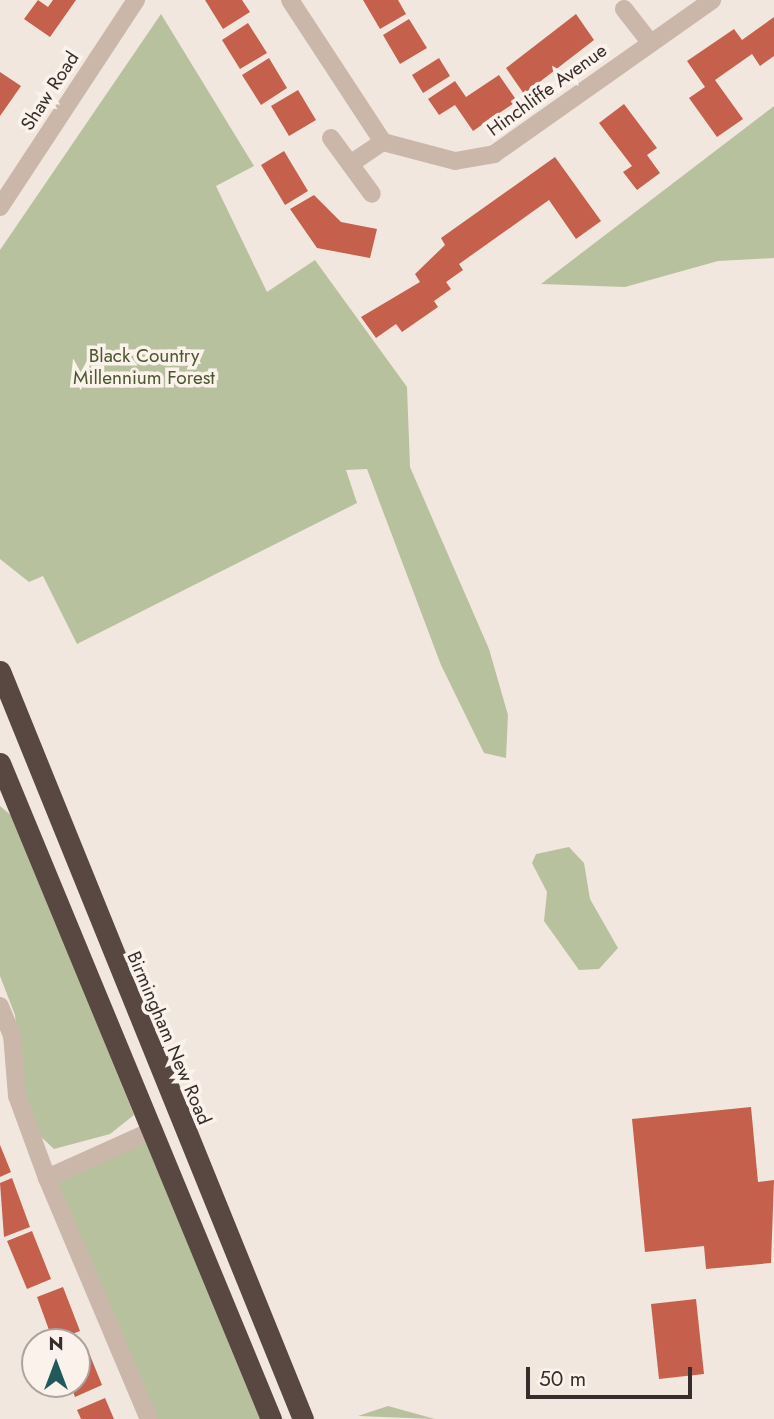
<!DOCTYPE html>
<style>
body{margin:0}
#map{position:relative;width:774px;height:1419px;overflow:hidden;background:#f2e7de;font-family:Jost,sans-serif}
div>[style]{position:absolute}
.green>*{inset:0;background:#b8c19e}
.building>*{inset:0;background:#c4604b}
.minor>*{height:18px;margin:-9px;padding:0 9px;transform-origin:9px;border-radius:9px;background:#cab7aa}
.highway>*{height:21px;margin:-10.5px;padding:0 10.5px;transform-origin:10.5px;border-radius:10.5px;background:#594741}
span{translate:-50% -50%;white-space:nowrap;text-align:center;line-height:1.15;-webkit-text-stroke:7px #faf2eb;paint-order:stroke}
.street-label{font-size:19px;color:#382d2a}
.park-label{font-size:19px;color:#4a562e}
.north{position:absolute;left:21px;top:1328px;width:70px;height:70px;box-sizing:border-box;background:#faf2eb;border:2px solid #aca39e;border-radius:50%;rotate:0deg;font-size:19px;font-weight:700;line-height:28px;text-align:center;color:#382d2a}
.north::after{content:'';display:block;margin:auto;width:24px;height:32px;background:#1f5959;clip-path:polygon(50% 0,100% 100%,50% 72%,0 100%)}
.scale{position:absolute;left:526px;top:1367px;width:166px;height:32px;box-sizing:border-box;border:4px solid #382d2a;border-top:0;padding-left:9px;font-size:21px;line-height:24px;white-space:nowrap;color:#382d2a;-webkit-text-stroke:5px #faf2eb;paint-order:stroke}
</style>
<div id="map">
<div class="green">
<div style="clip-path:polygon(161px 14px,254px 166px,216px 186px,267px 292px,315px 260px,407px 387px,410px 467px,489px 649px,508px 715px,506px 758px,484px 753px,441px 665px,367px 469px,346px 470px,357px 503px,77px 644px,43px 576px,29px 582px,0 559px,0 250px)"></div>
<div style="clip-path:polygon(774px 106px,774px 258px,718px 261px,625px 287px,541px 284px)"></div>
<div style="clip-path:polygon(0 806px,13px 817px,134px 1115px,110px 1134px,54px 1149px,39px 1135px,22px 1093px,15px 1015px,0 976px)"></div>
<div style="clip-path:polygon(569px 847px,584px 863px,590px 899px,618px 948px,599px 969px,579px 970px,544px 921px,547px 892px,532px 863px,536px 854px)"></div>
<div style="clip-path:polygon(146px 1133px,268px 1419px,149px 1419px,47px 1178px)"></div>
<div style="clip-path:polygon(388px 1406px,435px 1419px,358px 1416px)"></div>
</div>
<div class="building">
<div style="clip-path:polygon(38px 0,48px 7px,53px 0,76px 0,50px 37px,24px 19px)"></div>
<div style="clip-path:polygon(205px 0,242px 0,250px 12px,223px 29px)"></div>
<div style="clip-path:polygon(363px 0,398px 0,406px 14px,380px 29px)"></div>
<div style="clip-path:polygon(576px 14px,594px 40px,524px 94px,506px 68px)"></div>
<div style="clip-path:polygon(774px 17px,774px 56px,760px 66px,752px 54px,715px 80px,743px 119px,717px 137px,689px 98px,705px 87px,687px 61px,734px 29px,742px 40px)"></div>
<div style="clip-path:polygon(409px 19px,427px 48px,400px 64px,383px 35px)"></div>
<div style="clip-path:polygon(248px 23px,267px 53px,240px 69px,222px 40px)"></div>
<div style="clip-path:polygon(269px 58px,287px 88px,261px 105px,242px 75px)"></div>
<div style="clip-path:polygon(439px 58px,450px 76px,423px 93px,412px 75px)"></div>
<div style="clip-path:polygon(0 72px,21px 86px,0 116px)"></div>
<div style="clip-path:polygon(499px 75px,517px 101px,473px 131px,455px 105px,439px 115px,428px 99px,455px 81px,466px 97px)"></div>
<div style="clip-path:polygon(298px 90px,316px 120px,289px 136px,271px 106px)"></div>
<div style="clip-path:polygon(624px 104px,657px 148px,647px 155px,660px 173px,637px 190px,623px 172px,632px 166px,599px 123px)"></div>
<div style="clip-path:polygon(284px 151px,308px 191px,285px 205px,261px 165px)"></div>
<div style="clip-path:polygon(555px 157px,601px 221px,576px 239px,549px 200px,459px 264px,463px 270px,446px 282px,451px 289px,434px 301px,438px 307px,402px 332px,396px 324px,376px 338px,361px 317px,420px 282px,415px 274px,445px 245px,441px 238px)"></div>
<div style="clip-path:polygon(314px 195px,341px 222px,377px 229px,370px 258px,317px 248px,290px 209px)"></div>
<div style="clip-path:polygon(751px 1107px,758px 1182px,774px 1180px,771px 1263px,706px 1269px,704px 1246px,645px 1252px,632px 1119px)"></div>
<div style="clip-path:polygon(0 1145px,11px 1172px,0 1177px)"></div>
<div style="clip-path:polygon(12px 1178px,30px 1227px,4px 1237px,0 1183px)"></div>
<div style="clip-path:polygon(32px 1231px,51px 1279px,27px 1289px,7px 1241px)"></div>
<div style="clip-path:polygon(63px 1287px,80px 1331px,53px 1341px,37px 1297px)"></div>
<div style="clip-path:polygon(696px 1299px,704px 1374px,659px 1379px,651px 1304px)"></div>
<div style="clip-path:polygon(87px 1348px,102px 1385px,75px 1397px,70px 1384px,77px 1384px,77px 1352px)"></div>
<div style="clip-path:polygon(105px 1398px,114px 1419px,81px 1419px,77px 1410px)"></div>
</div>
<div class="minor">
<div style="left:290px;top:0;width:170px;rotate:56.8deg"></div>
<div style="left:383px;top:142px;width:74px;rotate:14.8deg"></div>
<div style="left:455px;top:161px;width:40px;rotate:-10deg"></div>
<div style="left:494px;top:154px;width:267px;rotate:-35.2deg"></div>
<div style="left:624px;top:9px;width:41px;rotate:52deg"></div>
<div style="left:331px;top:138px;width:69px;rotate:53.8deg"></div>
<div style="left:350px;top:164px;width:40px;rotate:-34deg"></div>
<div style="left:0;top:207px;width:248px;rotate:-56.7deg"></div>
<div style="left:0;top:1006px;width:31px;rotate:68deg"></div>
<div style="left:12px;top:1035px;width:61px;rotate:85.3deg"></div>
<div style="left:17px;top:1096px;width:87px;rotate:69.9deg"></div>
<div style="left:47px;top:1178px;width:117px;rotate:-24.2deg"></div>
<div style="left:47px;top:1178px;width:262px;rotate:67.1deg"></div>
</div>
<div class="highway">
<div style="left:0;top:671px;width:807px;rotate:67.95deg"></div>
<div style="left:0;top:763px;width:710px;rotate:67.55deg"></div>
</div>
<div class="street-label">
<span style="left:547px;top:90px;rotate:-36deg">Hinchliffe Avenue</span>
<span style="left:50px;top:91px;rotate:-57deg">Shaw Road</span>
<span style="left:169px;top:1038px;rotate:67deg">Birmingham New Road</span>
</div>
<div class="park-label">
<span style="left:144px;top:367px">Black Country<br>Millennium Forest</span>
</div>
<div class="north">N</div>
<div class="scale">50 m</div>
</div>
